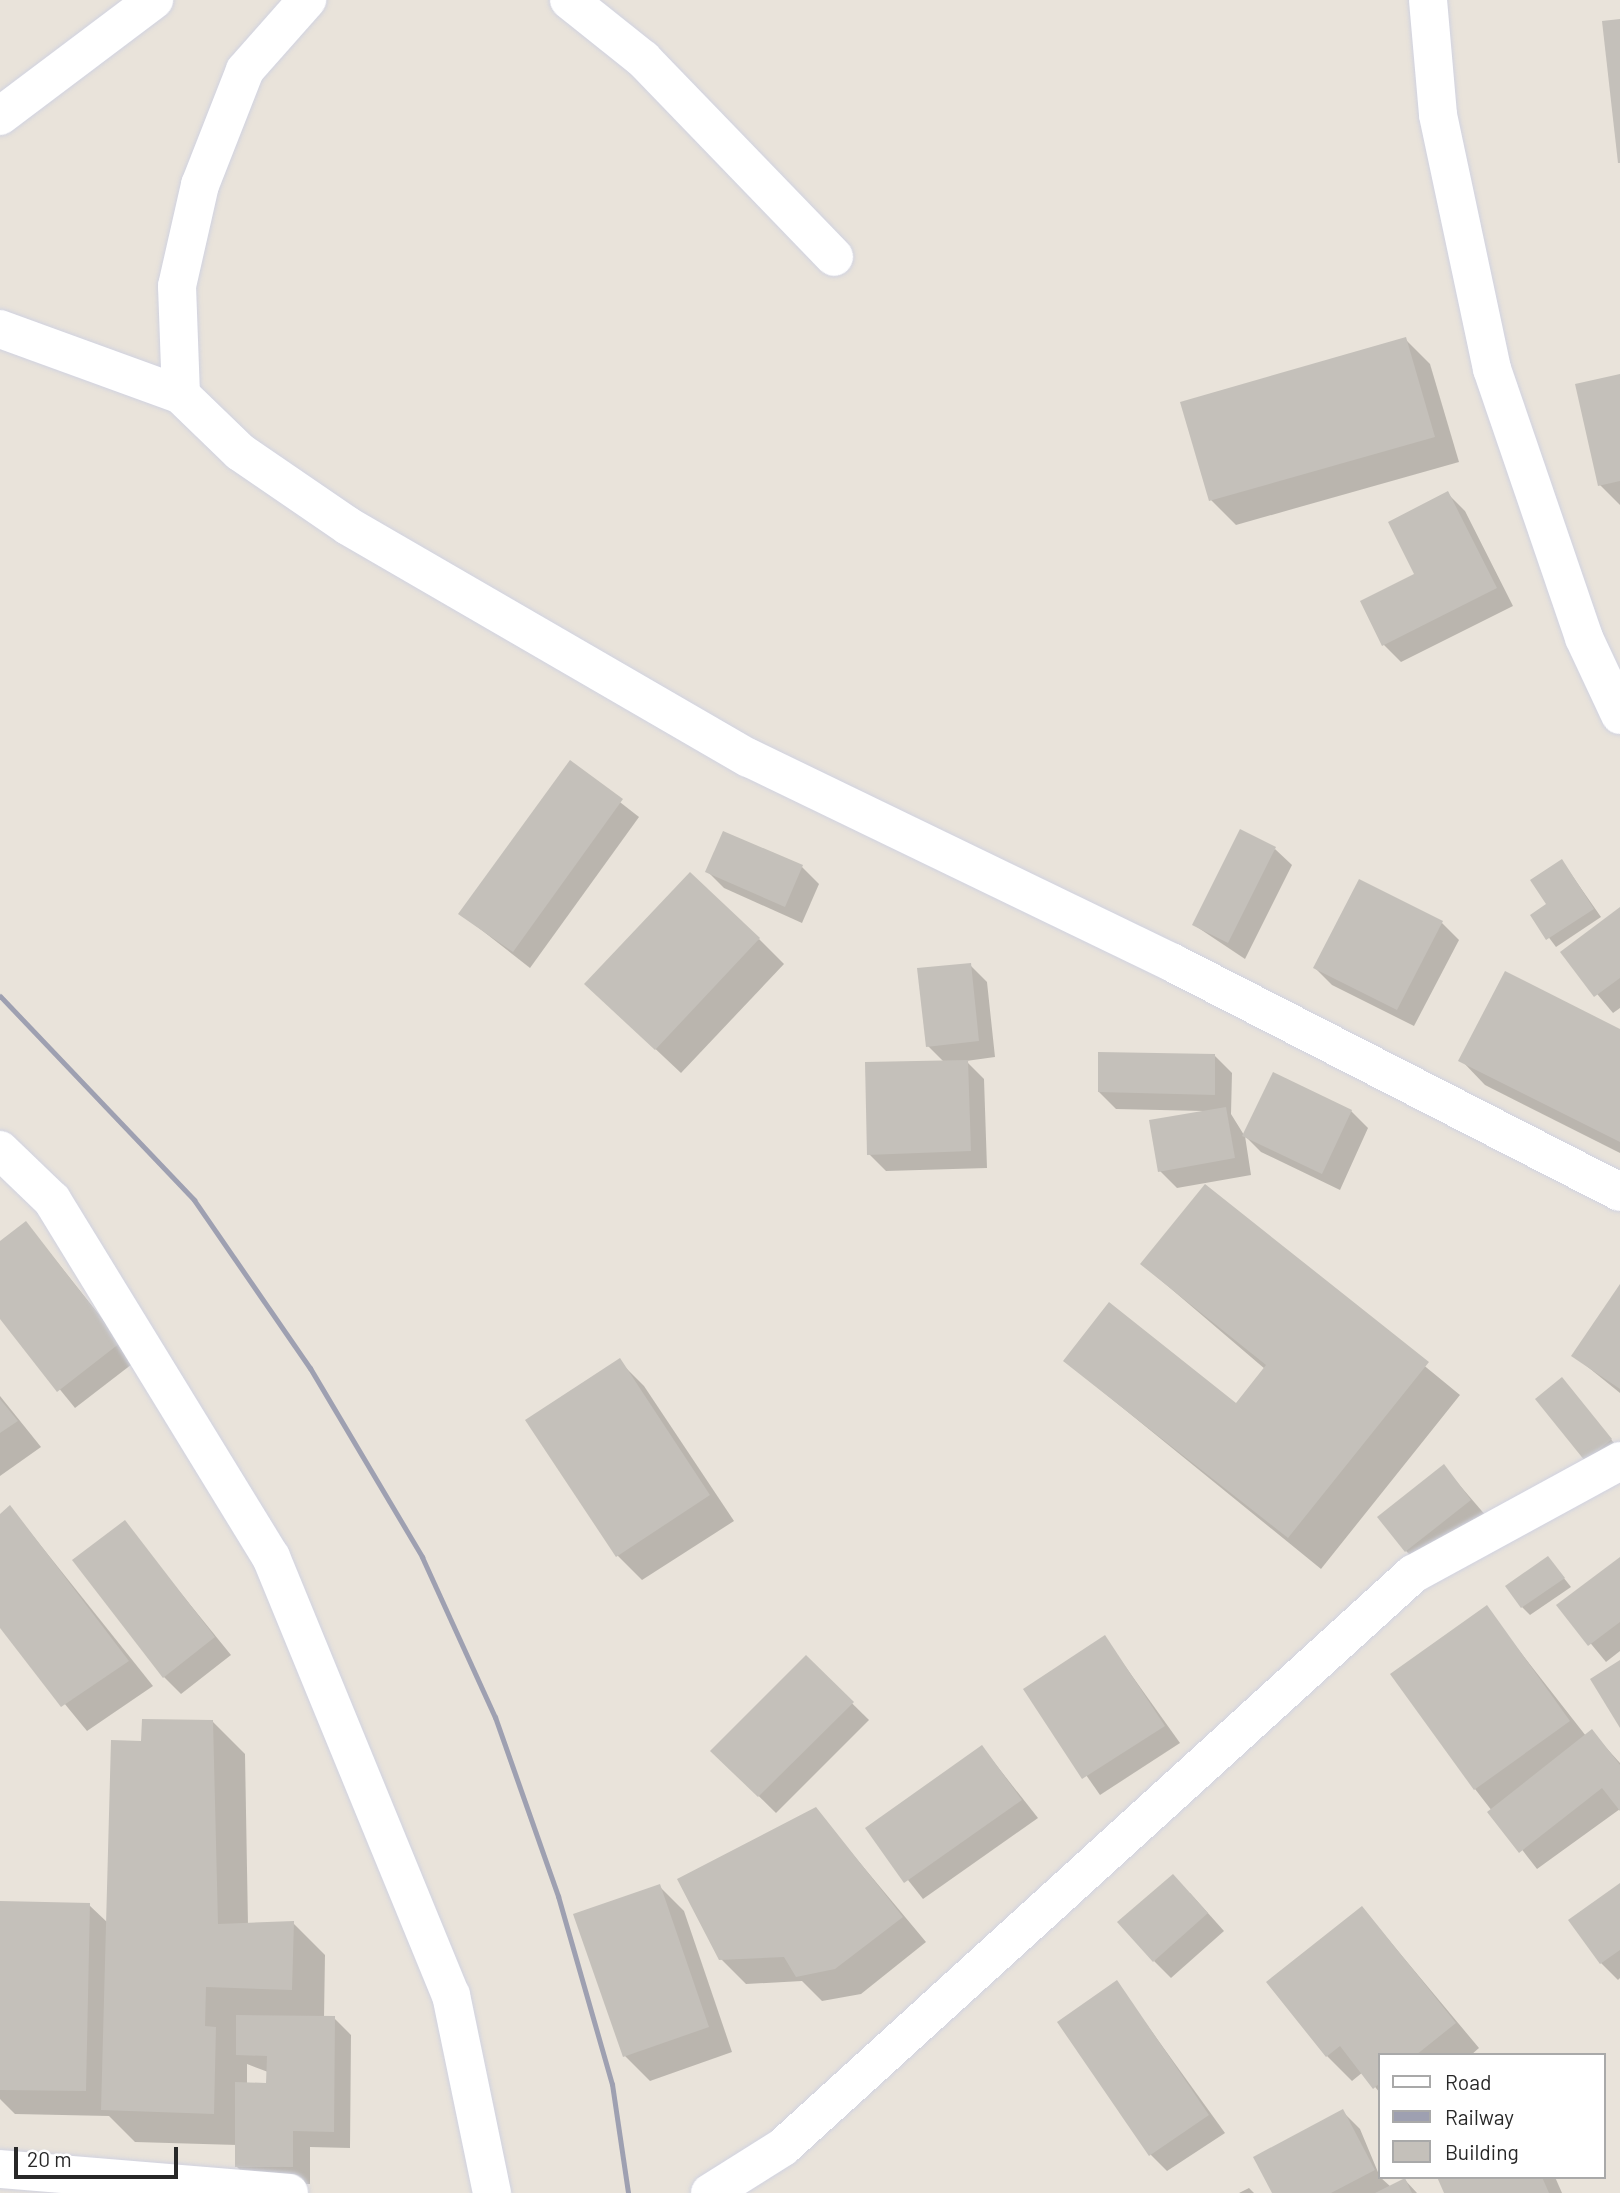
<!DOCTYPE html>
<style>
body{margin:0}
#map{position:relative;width:1620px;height:2193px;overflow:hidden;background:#e9e3da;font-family:Barlow,sans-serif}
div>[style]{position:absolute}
.shadow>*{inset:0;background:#0003}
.building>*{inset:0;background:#c4c0ba}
.roads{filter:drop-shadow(0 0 2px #d0d2e0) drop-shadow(0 0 2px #d0d2e0)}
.minor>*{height:38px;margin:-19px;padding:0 19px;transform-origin:19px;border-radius:19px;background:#fff}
.tertiary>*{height:38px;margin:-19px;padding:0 19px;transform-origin:19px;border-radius:19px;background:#fff}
.rail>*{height:5px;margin:-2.5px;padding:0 2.5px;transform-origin:2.5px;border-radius:2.5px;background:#9ea0b1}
span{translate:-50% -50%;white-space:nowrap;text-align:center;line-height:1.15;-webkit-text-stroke:5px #fff;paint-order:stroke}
.legend{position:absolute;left:1378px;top:2053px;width:228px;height:126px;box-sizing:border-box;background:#fff;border:2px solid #a9a9a9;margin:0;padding:9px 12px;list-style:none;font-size:21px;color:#282828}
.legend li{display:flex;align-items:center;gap:14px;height:35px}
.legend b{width:35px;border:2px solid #a9a9a9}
.scale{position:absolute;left:14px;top:2147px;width:164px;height:32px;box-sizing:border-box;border:4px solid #282828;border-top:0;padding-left:9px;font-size:21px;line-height:24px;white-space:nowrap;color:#282828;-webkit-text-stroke:5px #fff;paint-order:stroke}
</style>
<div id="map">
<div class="shadow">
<div style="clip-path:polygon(1405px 339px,1430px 364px,1459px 462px,1236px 525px,1211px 500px)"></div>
<div style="clip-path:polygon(1620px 376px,1620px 505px,1600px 485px)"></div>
<div style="clip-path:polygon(1448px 494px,1465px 511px,1513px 606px,1401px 662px,1384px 645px,1362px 602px,1416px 575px)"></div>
<div style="clip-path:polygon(570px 763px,639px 817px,530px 968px,461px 914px)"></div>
<div style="clip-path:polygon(1275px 849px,1292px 865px,1245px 959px,1194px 925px)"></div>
<div style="clip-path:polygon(1562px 861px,1601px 917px,1556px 947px,1532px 915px,1549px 905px)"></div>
<div style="clip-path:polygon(802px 867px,819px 884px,802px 923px,724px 888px,707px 871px)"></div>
<div style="clip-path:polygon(1620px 909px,1620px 1008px,1613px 1013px,1562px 952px)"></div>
<div style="clip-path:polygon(1442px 923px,1459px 940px,1414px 1026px,1332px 985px,1315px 968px)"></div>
<div style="clip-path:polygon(759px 939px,784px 964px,681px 1073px,612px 1008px)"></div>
<div style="clip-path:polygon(970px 965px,987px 982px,995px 1057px,966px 1061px,984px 1079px,987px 1168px,886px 1171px,869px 1154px,944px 1062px,928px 1046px)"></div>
<div style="clip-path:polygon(1620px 1031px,1620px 1153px,1485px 1085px,1461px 1060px)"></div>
<div style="clip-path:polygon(1215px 1056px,1232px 1073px,1231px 1114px,1244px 1135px,1351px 1111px,1368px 1128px,1340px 1190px,1261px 1152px,1245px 1136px,1251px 1175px,1177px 1188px,1160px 1171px,1204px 1111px,1116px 1109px,1099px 1092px)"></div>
<div style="clip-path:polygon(1205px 1186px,1460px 1395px,1321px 1569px,1065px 1361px,1237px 1405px,1265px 1369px,1142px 1264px)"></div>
<div style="clip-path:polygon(26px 1223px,136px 1361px,75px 1408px,0 1316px,0 1243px)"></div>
<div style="clip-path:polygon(1620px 1287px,1620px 1393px,1573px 1355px)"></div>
<div style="clip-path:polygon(619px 1361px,644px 1386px,734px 1521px,642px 1580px,617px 1555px)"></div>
<div style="clip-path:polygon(1570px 1388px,1618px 1448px,1595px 1468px)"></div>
<div style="clip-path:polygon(0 1396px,41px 1447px,0 1476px)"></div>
<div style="clip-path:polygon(1444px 1467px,1487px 1517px,1423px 1568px,1406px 1551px)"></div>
<div style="clip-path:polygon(10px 1507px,153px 1686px,87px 1731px,0 1625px,0 1516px)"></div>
<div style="clip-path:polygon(124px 1523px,231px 1655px,181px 1694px,164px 1677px)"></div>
<div style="clip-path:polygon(1548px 1558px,1571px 1587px,1530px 1615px,1522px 1607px)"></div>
<div style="clip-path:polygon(1620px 1559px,1620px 1651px,1606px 1662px,1559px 1605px)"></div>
<div style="clip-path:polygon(1486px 1608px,1586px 1736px,1592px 1732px,1620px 1763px,1620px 1809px,1537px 1869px,1475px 1789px)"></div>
<div style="clip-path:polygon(1105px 1638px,1180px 1743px,1100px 1795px,1026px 1689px)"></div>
<div style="clip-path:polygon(806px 1658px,869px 1720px,776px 1813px,713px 1751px)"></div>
<div style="clip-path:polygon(evenodd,213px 1722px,245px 1754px,248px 1925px,293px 1923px,325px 1955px,324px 2018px,334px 2018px,351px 2035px,350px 2148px,310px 2147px,310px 2184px,254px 2184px,237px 2167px,237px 2145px,135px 2142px,109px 2116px,15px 2114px,0 2099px,0 1902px,89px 1905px,108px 1923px,143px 1743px,213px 1722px,247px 2064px,268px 2072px,268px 2085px,247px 2084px,247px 2064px)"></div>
<div style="clip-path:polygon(982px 1747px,1038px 1818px,923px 1899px,867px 1828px)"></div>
<div style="clip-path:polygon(815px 1809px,926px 1942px,861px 1994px,822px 2001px,802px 1981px,746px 1984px,721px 1959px)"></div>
<div style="clip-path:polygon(659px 1886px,684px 1911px,732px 2052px,650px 2081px,625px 2056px)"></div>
<div style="clip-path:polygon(1620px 1886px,1620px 1978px,1618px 1980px,1601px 1963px)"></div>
<div style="clip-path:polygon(1190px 1893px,1224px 1931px,1171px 1978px,1154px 1961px)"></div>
<div style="clip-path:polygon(1362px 1908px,1479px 2048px,1471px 2055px,1380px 2055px,1380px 2093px,1363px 2072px,1352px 2081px,1327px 2056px)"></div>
<div style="clip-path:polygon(1116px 1982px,1225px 2133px,1167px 2171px,1151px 2155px)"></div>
<div style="clip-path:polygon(1343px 2112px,1360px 2129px,1380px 2177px,1391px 2187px,1405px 2180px,1417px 2193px,1274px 2193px)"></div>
<div style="clip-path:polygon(1439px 2177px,1555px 2177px,1562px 2193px,1446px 2193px)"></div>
<div style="clip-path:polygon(1249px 2188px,1254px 2193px,1239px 2193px)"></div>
</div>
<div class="building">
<div style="clip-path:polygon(1620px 19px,1620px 163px,1618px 163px,1602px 21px)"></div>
<div style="clip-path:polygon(1406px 337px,1435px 437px,1209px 501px,1180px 402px)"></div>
<div style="clip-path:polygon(1620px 374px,1620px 481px,1598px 486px,1575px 384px)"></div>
<div style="clip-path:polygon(1448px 491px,1497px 588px,1382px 646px,1360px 601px,1414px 574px,1388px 522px)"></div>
<div style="clip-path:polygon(570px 760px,623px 799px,513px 952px,458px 914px)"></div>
<div style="clip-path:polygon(1240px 829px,1276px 847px,1228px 943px,1192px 925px)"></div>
<div style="clip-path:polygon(723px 831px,803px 865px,785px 907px,705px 872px)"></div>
<div style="clip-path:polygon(1562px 859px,1594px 909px,1546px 940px,1530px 915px,1546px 904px,1530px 880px)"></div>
<div style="clip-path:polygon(690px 872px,760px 938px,655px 1050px,584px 984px)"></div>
<div style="clip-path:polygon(1359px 879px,1443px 921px,1397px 1010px,1313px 968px)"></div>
<div style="clip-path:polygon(1620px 907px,1620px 978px,1594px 997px,1560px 952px)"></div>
<div style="clip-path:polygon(971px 963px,979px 1041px,926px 1047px,917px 968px)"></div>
<div style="clip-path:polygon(1505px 971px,1620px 1029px,1620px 1142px,1458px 1061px)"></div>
<div style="clip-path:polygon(1098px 1052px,1215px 1054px,1215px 1095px,1098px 1092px)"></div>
<div style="clip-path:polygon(968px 1060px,971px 1151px,867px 1155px,865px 1062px)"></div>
<div style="clip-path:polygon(1273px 1072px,1352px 1110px,1322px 1174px,1242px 1136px)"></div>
<div style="clip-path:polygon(1226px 1107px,1235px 1158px,1158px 1172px,1149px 1120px)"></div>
<div style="clip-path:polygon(1205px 1184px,1429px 1362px,1288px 1538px,1063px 1361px,1109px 1302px,1236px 1403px,1266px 1365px,1140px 1264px)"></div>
<div style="clip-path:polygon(26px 1221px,120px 1343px,57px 1392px,0 1319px,0 1241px)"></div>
<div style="clip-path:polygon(1620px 1284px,1620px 1389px,1571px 1356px)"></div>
<div style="clip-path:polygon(620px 1358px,710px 1495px,616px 1557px,525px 1420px)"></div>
<div style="clip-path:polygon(1562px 1377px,1612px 1439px,1585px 1461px,1535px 1399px)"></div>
<div style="clip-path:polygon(0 1399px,18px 1421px,0 1433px)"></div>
<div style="clip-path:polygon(1444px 1464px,1471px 1500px,1405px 1552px,1377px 1517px)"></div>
<div style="clip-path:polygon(10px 1505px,129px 1661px,61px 1707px,0 1628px,0 1514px)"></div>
<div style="clip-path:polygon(125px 1520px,215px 1637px,163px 1678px,72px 1560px)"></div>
<div style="clip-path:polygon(1548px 1556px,1565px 1578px,1521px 1608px,1505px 1586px)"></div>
<div style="clip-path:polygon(1620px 1557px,1620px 1622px,1588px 1646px,1556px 1605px)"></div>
<div style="clip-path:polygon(1487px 1605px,1570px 1721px,1474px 1790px,1390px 1674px)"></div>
<div style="clip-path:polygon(1105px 1635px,1165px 1726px,1082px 1779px,1023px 1689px)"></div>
<div style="clip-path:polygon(806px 1655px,854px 1702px,758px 1797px,710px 1751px)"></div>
<div style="clip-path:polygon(1620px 1660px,1620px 1728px,1590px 1679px)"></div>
<div style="clip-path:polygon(142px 1719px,213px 1720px,218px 1924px,294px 1921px,292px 1990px,206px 1987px,205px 2026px,216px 2027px,214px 2114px,101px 2110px,111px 1740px,141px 1741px)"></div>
<div style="clip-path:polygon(1592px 1729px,1620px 1765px,1620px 1811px,1602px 1788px,1519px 1853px,1487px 1812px)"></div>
<div style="clip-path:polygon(982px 1745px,1022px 1800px,904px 1883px,865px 1828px)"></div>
<div style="clip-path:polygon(816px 1807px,903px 1917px,835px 1969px,796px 1977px,784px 1957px,719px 1960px,677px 1879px)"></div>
<div style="clip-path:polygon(1173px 1874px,1208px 1913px,1153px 1962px,1117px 1922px)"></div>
<div style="clip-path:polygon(1620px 1883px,1620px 1950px,1600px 1964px,1568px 1920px)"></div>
<div style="clip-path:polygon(660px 1884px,709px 2027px,623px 2057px,573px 1914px)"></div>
<div style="clip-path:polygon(0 1901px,90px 1903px,86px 2091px,0 2090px)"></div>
<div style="clip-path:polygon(1362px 1906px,1456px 2023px,1416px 2055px,1380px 2055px,1380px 2083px,1373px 2089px,1340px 2046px,1326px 2057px,1266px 1982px)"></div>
<div style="clip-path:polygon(1117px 1980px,1209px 2115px,1149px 2156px,1057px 2022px)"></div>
<div style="clip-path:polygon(236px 2015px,335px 2016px,334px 2132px,293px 2131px,293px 2167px,235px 2167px,235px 2082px,266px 2083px,267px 2056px,236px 2055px)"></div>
<div style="clip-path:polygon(1343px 2109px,1375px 2170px,1331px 2193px,1272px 2193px,1253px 2157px)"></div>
<div style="clip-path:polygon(1437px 2177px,1542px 2177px,1549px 2193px,1444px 2193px)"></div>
<div style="clip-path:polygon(1405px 2178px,1412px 2193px,1375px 2193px)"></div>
</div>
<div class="roads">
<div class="minor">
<div style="left:569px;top:0;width:95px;rotate:38.6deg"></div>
<div style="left:643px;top:59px;width:275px;rotate:46deg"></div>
<div style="left:0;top:116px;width:193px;rotate:-37deg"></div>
<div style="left:0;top:329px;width:193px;rotate:20deg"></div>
<div style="left:181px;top:395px;width:82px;rotate:44deg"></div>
<div style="left:240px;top:452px;width:131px;rotate:34.4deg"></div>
<div style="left:348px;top:526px;width:463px;rotate:30.1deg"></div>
<div style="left:749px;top:758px;width:471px;rotate:25.8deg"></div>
<div style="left:1173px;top:963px;width:502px;rotate:27.13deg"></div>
<div style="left:181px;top:395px;width:109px;rotate:-92.1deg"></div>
<div style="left:177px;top:286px;width:104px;rotate:-77.2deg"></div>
<div style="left:200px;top:185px;width:123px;rotate:-68.6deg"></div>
<div style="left:245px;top:70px;width:94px;rotate:-48.5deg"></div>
<div style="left:0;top:1150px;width:72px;rotate:43.9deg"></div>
<div style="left:52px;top:1200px;width:419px;rotate:58.5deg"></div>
<div style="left:271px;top:1557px;width:474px;rotate:67.7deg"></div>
<div style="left:451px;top:1995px;width:202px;rotate:78.3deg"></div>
</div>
<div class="tertiary">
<div style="left:1428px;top:0;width:115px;rotate:85deg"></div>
<div style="left:1438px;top:115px;width:260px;rotate:78deg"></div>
<div style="left:1492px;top:369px;width:284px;rotate:71.1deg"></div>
<div style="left:1584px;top:638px;width:85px;rotate:64.9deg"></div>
<div style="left:0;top:2169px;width:290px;rotate:4.7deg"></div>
<div style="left:710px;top:2193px;width:86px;rotate:-32.2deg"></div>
<div style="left:783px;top:2147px;width:852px;rotate:-42.29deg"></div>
<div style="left:1413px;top:1574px;width:236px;rotate:-28.6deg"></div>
</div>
</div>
<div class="rail">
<div style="left:0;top:996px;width:282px;rotate:46.4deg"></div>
<div style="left:194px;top:1200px;width:204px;rotate:55.4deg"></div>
<div style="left:310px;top:1368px;width:220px;rotate:59.3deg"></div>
<div style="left:422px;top:1557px;width:176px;rotate:65.5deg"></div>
<div style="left:495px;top:1717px;width:190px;rotate:70.6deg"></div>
<div style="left:558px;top:1896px;width:196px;rotate:74deg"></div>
<div style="left:612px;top:2084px;width:110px;rotate:81.6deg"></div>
</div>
<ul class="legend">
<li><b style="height:9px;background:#fff"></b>Road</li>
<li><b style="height:9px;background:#9ea0b1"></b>Railway</li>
<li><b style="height:19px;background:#c4c0ba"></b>Building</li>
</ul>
<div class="scale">20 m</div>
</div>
